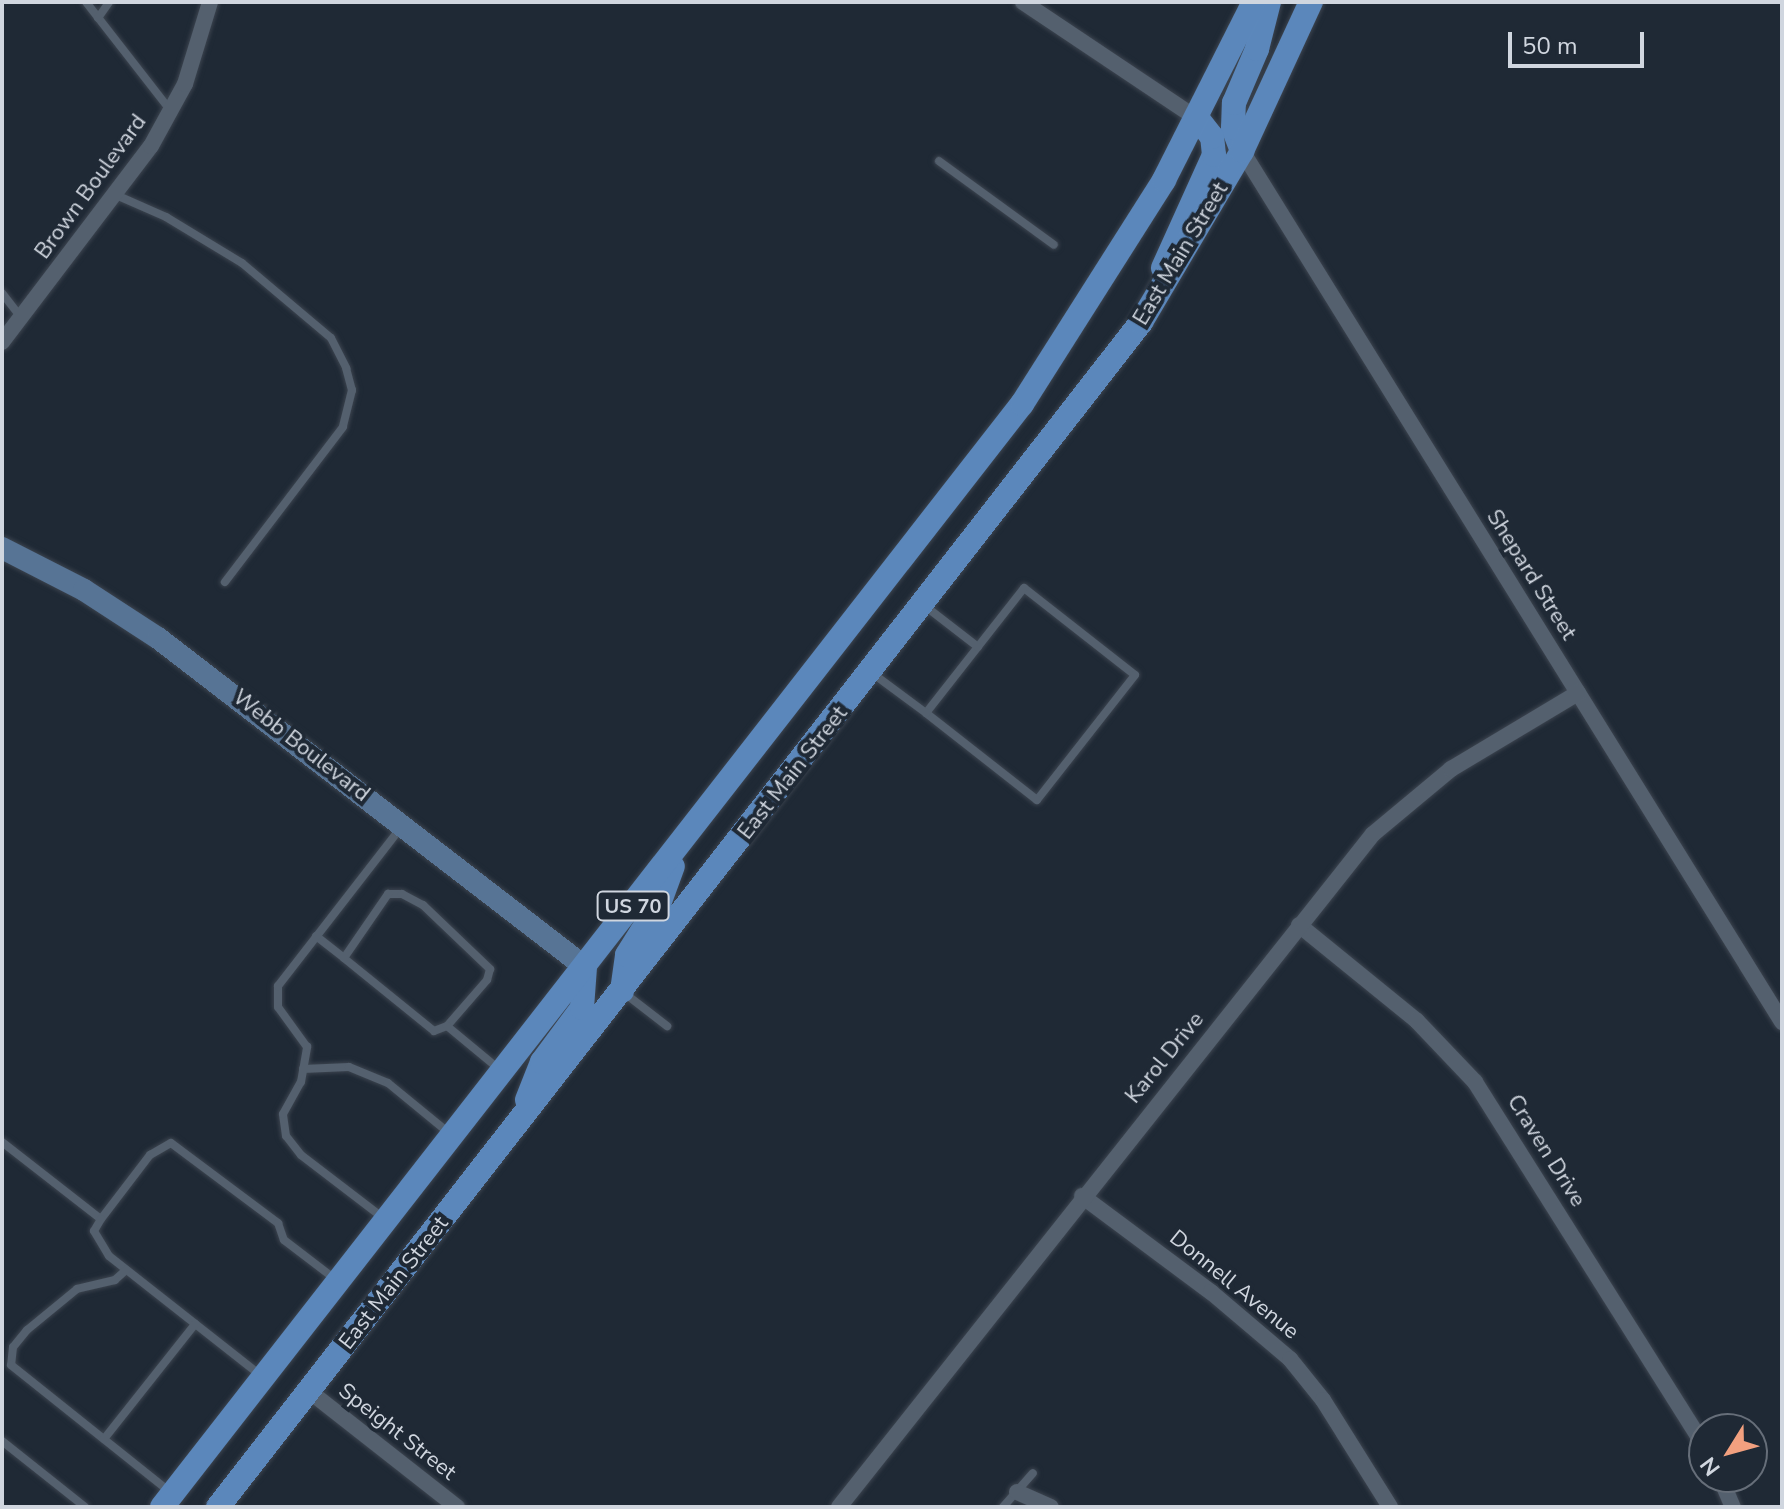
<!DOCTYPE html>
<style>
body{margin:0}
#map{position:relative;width:1784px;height:1509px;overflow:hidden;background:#1f2935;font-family:"Nunito Sans",sans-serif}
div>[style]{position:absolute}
.roads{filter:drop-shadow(0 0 2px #3c444f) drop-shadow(0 0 2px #3c444f)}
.lane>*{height:8px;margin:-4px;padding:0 4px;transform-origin:4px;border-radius:4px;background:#54606e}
.street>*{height:16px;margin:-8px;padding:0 8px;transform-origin:8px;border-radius:8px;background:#54606e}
.secondary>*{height:22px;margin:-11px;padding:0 11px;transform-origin:11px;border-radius:11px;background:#577495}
.primary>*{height:24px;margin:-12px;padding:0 12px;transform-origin:12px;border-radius:12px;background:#5b87bb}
span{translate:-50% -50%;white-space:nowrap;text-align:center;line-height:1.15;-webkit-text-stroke:8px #1f2935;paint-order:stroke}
.shield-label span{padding:2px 6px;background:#1f2935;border:2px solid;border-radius:6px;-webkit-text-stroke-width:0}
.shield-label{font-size:20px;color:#d0d6df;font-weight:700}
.street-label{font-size:22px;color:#d0d6df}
.frame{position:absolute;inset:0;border:4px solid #d0d6df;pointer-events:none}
.north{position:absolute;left:1688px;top:1413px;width:80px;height:80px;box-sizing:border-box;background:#1f2935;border:2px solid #666e79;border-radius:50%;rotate:233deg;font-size:22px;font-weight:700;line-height:32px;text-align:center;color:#d0d6df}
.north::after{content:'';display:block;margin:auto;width:28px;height:36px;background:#f2a07f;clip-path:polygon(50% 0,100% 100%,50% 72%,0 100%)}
.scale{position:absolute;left:1508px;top:32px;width:136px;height:36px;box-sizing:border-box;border:4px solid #d0d6df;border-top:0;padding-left:10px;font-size:24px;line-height:28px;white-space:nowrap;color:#d0d6df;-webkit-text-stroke:6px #1f2935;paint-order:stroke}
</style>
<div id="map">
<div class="roads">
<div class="lane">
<div style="left:86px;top:2px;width:138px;rotate:52.1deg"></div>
<div style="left:98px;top:18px;width:19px;rotate:-55deg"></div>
<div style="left:939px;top:161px;width:142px;rotate:36.1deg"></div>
<div style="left:116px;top:195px;width:55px;rotate:23.7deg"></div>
<div style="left:166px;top:217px;width:89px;rotate:31.2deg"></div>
<div style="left:242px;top:263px;width:116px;rotate:40.1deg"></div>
<div style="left:331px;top:338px;width:34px;rotate:63deg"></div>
<div style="left:346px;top:368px;width:23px;rotate:75deg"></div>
<div style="left:352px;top:390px;width:38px;rotate:104deg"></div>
<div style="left:343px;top:427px;width:195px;rotate:127.3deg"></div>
<div style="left:2px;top:293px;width:31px;rotate:52deg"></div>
<div style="left:1024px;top:588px;width:141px;rotate:38.1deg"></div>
<div style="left:1135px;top:675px;width:159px;rotate:128.1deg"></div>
<div style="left:1037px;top:800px;width:141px;rotate:-141.9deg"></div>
<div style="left:926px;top:713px;width:159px;rotate:-51.9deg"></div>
<div style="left:925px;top:606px;width:67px;rotate:37.7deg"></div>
<div style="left:872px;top:673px;width:67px;rotate:36.5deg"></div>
<div style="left:388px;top:894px;width:14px"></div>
<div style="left:402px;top:894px;width:24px;rotate:28deg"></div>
<div style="left:423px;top:905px;width:93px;rotate:43.7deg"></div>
<div style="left:490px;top:969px;width:11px;rotate:105deg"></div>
<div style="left:487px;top:980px;width:61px;rotate:131deg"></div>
<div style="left:447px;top:1026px;width:14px;rotate:159deg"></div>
<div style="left:434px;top:1031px;width:116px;rotate:-141deg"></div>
<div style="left:344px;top:958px;width:78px;rotate:-55.5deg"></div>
<div style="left:316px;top:936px;width:36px;rotate:38deg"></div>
<div style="left:623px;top:992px;width:56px;rotate:37.7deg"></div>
<div style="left:447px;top:1026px;width:67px;rotate:39.6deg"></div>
<div style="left:303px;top:1069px;width:46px;rotate:-2.5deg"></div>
<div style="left:349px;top:1067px;width:42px;rotate:22.3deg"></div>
<div style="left:388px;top:1083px;width:79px;rotate:39.3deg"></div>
<div style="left:2px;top:1142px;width:125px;rotate:37.9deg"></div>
<div style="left:101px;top:1219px;width:81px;rotate:-52.6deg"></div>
<div style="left:150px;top:1155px;width:24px;rotate:-30deg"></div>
<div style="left:171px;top:1143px;width:134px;rotate:36.8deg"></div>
<div style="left:278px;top:1223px;width:18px;rotate:71deg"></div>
<div style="left:284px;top:1240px;width:64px;rotate:37.4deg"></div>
<div style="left:382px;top:1217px;width:102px;rotate:-142.6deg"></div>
<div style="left:301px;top:1155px;width:24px;rotate:-128deg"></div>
<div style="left:286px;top:1136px;width:22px;rotate:-98deg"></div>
<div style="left:283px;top:1114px;width:37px;rotate:-61deg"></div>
<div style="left:301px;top:1082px;width:36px;rotate:-80deg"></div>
<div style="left:307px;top:1047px;width:49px;rotate:-125.9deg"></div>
<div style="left:278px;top:1007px;width:21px;rotate:-90deg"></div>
<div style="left:278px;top:986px;width:199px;rotate:-52.2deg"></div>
<div style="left:101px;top:1219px;width:14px;rotate:120deg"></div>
<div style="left:94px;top:1231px;width:29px;rotate:59deg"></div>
<div style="left:109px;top:1256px;width:192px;rotate:38.2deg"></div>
<div style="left:126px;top:1270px;width:15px;rotate:138deg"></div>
<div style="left:115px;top:1280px;width:39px;rotate:167deg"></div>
<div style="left:77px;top:1289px;width:65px;rotate:140.6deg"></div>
<div style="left:27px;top:1330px;width:22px;rotate:129deg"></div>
<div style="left:13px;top:1347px;width:18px;rotate:96deg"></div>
<div style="left:11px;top:1365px;width:203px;rotate:38.6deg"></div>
<div style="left:104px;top:1439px;width:147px;rotate:-51.6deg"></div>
<div style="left:2px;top:1441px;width:106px;rotate:38.5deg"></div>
<div style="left:1003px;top:1507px;width:45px;rotate:-48.6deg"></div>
</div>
<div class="street">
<div style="left:1023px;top:2px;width:211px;rotate:33.8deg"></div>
<div style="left:1242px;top:151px;width:1025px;rotate:58.2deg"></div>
<div style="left:2px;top:342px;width:246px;rotate:-52.8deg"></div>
<div style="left:151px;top:146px;width:71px;rotate:-61.3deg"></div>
<div style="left:185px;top:84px;width:86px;rotate:-73deg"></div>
<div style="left:1299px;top:925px;width:152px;rotate:39.1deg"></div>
<div style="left:1417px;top:1021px;width:84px;rotate:46.4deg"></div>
<div style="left:1475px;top:1082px;width:429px;rotate:57.8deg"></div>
<div style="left:1082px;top:1196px;width:161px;rotate:36.7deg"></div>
<div style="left:1211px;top:1292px;width:104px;rotate:40.3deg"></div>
<div style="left:1290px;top:1359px;width:53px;rotate:51.2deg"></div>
<div style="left:1323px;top:1400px;width:126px;rotate:57.9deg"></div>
<div style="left:309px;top:1391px;width:188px;rotate:38.1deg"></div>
<div style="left:1720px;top:1477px;width:33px;rotate:67deg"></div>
<div style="left:1017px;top:1492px;width:37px;rotate:24deg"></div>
<div style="left:839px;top:1507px;width:859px;rotate:-51.57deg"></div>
<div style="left:1373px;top:834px;width:102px;rotate:-39.8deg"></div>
<div style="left:1451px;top:769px;width:148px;rotate:-30.9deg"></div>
</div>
<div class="secondary">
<div style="left:2px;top:548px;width:92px;rotate:27.1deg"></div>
<div style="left:84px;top:590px;width:88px;rotate:33deg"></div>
<div style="left:158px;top:638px;width:539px;rotate:37.61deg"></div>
</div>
<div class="primary">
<div style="left:1242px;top:151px;width:25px;rotate:-111deg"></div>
<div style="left:1233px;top:128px;width:25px;rotate:-88deg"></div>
<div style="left:1234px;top:103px;width:59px;rotate:-66.9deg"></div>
<div style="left:1257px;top:49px;width:49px;rotate:-75.7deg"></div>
<div style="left:1163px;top:268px;width:124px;rotate:-65.7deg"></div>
<div style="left:1214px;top:155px;width:18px;rotate:-96deg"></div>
<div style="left:1212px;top:137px;width:23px;rotate:-128deg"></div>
<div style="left:622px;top:991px;width:36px;rotate:-82deg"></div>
<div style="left:627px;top:955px;width:60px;rotate:-57.9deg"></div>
<div style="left:659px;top:904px;width:40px;rotate:-69.8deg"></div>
<div style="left:527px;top:1100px;width:41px;rotate:-68.5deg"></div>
<div style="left:542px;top:1062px;width:67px;rotate:-53.5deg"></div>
<div style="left:582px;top:1008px;width:41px;rotate:-85.8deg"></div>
<div style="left:162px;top:1507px;width:1399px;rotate:-52.06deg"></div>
<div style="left:1022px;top:404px;width:265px;rotate:-57.6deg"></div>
<div style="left:1164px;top:180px;width:199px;rotate:-63.2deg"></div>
<div style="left:218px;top:1507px;width:1502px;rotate:-52.08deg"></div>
<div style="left:1141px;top:322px;width:199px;rotate:-59.4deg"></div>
<div style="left:1242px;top:151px;width:164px;rotate:-65.2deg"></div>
</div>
</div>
<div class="shield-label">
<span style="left:633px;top:906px">US 70</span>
</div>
<div class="street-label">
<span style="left:91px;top:187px;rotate:-54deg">Brown Boulevard</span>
<span style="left:1181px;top:254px;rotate:-59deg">East Main Street</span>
<span style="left:1531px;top:575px;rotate:58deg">Shepard Street</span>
<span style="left:301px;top:746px;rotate:38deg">Webb Boulevard</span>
<span style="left:793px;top:773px;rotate:-52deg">East Main Street</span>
<span style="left:1165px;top:1058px;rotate:-51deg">Karol Drive</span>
<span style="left:1546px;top:1151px;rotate:58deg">Craven Drive</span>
<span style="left:394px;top:1283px;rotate:-52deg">East Main Street</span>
<span style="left:1234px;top:1285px;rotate:39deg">Donnell Avenue</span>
<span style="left:397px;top:1432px;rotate:38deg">Speight Street</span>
</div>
<div class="frame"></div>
<div class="north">N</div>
<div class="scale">50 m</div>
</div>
